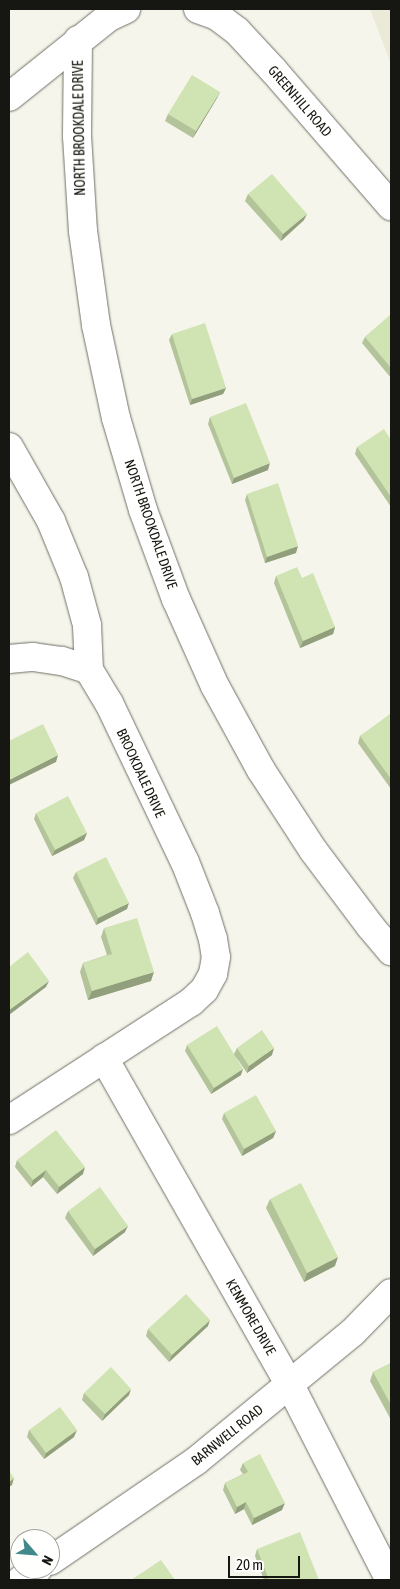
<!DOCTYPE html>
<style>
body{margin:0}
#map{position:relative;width:400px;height:1589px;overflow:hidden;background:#f5f5eb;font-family:"Asap Condensed",sans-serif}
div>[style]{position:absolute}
.built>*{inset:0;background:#ebead9}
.roads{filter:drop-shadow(0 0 1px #707068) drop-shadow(0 0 1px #707068)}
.minor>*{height:28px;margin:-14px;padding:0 14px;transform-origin:14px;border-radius:14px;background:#fff}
.wall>*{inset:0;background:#b3c39a}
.shaded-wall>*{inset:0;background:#929f7d}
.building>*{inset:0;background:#d0e3b3}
span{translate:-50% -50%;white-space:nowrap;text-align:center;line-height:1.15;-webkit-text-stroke:4px #fffffe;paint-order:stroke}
.street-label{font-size:14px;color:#161612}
.frame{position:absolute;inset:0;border:10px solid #161612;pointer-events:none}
.north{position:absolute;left:10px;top:1529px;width:50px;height:50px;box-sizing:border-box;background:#fffffe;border:1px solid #a2a2a0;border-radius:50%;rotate:117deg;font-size:14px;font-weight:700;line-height:20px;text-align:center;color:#161612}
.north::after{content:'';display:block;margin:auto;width:18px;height:22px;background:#41898b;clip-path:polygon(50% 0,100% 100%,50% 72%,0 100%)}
.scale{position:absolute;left:228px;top:1556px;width:72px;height:22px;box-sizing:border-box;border:2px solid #161612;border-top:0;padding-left:6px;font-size:15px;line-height:18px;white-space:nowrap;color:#161612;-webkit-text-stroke:4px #fffffe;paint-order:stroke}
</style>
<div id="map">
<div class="built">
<div style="clip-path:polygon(370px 9px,391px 9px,391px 64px)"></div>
</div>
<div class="roads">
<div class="minor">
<div style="left:198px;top:9px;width:20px;rotate:20deg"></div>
<div style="left:217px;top:16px;width:25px;rotate:37deg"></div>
<div style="left:237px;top:31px;width:54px;rotate:47.2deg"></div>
<div style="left:274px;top:71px;width:179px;rotate:49.1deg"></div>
<div style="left:78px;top:40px;width:96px;rotate:90.6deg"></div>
<div style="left:77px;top:136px;width:95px;rotate:86.4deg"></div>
<div style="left:83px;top:231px;width:95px;rotate:82.1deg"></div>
<div style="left:96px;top:325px;width:95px;rotate:77.9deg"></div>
<div style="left:116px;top:418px;width:96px;rotate:73.6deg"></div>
<div style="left:143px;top:510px;width:95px;rotate:69.7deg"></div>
<div style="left:176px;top:599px;width:95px;rotate:65.9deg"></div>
<div style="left:215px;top:686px;width:96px;rotate:61.3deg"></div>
<div style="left:261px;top:770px;width:95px;rotate:57deg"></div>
<div style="left:313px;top:850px;width:95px;rotate:53.1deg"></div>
<div style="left:370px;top:926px;width:33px;rotate:50deg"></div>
<div style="left:9px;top:97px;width:128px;rotate:-38.7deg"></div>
<div style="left:109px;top:17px;width:19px;rotate:-25deg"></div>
<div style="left:9px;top:447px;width:85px;rotate:60.4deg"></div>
<div style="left:51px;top:521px;width:61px;rotate:67.7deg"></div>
<div style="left:74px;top:577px;width:50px;rotate:74.8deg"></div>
<div style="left:87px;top:625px;width:45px;rotate:87.5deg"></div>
<div style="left:89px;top:670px;width:39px;rotate:59deg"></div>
<div style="left:109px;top:703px;width:176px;rotate:64.5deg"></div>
<div style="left:185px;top:862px;width:55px;rotate:68.6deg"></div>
<div style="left:205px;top:913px;width:27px;rotate:73deg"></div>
<div style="left:213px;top:939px;width:18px;rotate:81deg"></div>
<div style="left:216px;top:957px;width:17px;rotate:100deg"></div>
<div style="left:213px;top:974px;width:18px;rotate:119deg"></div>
<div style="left:204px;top:990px;width:18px;rotate:137deg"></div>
<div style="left:191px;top:1002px;width:217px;rotate:147deg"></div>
<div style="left:9px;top:659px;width:24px;rotate:-5deg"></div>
<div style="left:33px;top:657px;width:29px;rotate:8deg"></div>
<div style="left:62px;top:661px;width:28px;rotate:18deg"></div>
<div style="left:104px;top:1058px;width:376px;rotate:60.4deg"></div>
<div style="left:290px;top:1385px;width:219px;rotate:62.9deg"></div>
<div style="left:50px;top:1561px;width:177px;rotate:-34.4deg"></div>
<div style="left:196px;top:1461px;width:203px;rotate:-39.4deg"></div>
<div style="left:353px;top:1332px;width:54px;rotate:-45.7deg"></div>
<div style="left:21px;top:1580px;width:20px;rotate:-33deg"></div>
</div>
</div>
<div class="wall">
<div style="clip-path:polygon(220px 92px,217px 98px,193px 138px,165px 121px,168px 114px)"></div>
<div style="clip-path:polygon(248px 194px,304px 220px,281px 241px,245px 201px)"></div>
<div style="clip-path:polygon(391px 315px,391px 378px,362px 343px,365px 337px)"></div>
<div style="clip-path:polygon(172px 334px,226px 388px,223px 394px,190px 405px,169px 340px)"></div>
<div style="clip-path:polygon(210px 417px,268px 470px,232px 484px,208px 424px)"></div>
<div style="clip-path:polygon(391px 440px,391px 507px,355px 454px,357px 447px)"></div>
<div style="clip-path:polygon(247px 494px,296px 553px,265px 563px,245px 500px)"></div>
<div style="clip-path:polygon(276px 576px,302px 578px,335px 627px,333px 634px,300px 648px,274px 583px)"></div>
<div style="clip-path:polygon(391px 716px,391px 789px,358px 743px,360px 736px)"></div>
<div style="clip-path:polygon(36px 813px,87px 833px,84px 840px,52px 856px,34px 819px)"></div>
<div style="clip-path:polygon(76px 872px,127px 909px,96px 925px,73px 878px)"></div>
<div style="clip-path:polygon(104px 928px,151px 981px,88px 1000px,80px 972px,83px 963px,107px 955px,101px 937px)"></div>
<div style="clip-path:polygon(187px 1045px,234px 1054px,237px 1048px,272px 1055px,247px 1073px,236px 1057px,241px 1075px,211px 1094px,185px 1051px)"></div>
<div style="clip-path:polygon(224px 1113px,276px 1131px,273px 1138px,242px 1156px,222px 1119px)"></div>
<div style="clip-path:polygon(17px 1160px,83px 1174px,57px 1194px,43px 1177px,31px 1187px,15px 1167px)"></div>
<div style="clip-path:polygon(270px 1199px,335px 1266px,304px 1282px,266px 1208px)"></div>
<div style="clip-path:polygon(68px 1211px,125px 1232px,93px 1256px,65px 1218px)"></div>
<div style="clip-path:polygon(208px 1326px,169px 1362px,146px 1336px,148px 1329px)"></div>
<div style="clip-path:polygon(391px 1363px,391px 1420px,370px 1381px,373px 1372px)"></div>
<div style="clip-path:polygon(84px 1393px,129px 1395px,102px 1421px,82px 1400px)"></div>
<div style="clip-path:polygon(29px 1430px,74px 1437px,44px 1459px,27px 1437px)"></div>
<div style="clip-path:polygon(243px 1463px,282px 1510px,252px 1525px,244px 1509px,235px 1514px,223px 1490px,225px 1483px,243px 1474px,240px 1470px)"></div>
<div style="clip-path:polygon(257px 1549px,319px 1580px,264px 1580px,255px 1556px)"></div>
</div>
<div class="shaded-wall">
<div style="clip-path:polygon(220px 92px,217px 98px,193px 138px,196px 131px)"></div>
<div style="clip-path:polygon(307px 214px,304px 220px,281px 241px,283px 234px)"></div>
<div style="clip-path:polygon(226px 388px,223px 394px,190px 405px,192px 399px)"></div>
<div style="clip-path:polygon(270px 463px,268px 470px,232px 484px,234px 478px)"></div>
<div style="clip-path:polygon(298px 546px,296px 553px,265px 563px,267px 557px)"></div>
<div style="clip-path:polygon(335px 627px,333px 634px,300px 648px,303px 641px)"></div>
<div style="clip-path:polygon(58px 755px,56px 762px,9px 785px,9px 780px)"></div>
<div style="clip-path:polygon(87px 833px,84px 840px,52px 856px,55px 850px)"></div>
<div style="clip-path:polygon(129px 903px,127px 909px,96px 925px,98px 918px)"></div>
<div style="clip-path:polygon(154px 972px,151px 981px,88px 1000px,92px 991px)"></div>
<div style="clip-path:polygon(49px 981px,46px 987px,9px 1015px,9px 1010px)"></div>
<div style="clip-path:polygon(274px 1048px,272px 1055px,247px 1073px,249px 1066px)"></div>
<div style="clip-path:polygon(243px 1069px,241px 1075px,211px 1094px,214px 1088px)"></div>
<div style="clip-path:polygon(276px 1131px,273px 1138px,242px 1156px,244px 1149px)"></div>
<div style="clip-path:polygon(85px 1167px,83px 1174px,57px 1194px,59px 1187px)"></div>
<div style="clip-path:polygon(46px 1170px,43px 1177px,31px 1187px,33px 1180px)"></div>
<div style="clip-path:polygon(128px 1226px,125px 1232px,93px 1256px,95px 1249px)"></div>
<div style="clip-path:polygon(338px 1257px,335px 1266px,304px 1282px,307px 1273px)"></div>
<div style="clip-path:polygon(210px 1320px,208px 1326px,169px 1362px,172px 1355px)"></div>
<div style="clip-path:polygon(131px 1389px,129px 1395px,102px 1421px,105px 1414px)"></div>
<div style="clip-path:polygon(77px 1430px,74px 1437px,44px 1459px,46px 1453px)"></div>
<div style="clip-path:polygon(14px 1478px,12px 1485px,9px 1487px,9px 1482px)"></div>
<div style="clip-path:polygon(246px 1502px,244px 1509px,235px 1514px,237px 1507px)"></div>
<div style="clip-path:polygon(285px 1503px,282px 1510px,252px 1525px,254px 1518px)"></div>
</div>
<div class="building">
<div style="clip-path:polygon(192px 75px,220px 92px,196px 131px,168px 114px)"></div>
<div style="clip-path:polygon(272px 174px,307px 214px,283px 234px,248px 194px)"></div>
<div style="clip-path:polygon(391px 314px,391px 368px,365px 337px)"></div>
<div style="clip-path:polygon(205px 323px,226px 388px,192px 399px,172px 334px)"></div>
<div style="clip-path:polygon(246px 403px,270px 463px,234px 478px,210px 417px)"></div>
<div style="clip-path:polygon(384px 429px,391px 440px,391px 497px,357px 447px)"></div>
<div style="clip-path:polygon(278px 483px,298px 546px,267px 557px,247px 494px)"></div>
<div style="clip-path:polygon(297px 567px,302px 578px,313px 573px,335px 627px,303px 641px,276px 576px)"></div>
<div style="clip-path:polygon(390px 714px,391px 716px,391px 779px,360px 736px)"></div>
<div style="clip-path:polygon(43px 724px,58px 755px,9px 780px,9px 741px)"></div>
<div style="clip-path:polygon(68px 796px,87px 833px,55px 850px,36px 813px)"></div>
<div style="clip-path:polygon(106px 857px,129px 903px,98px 918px,76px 872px)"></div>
<div style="clip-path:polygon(137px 918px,154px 972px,92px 991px,83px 963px,112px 954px,104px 928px)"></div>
<div style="clip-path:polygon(28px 952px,49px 981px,9px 1010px,9px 967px)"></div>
<div style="clip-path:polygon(217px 1026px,243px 1069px,214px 1088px,187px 1045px)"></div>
<div style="clip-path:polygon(262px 1030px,274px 1048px,249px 1066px,237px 1048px)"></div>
<div style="clip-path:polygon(256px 1095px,276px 1131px,244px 1149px,224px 1113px)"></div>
<div style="clip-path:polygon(56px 1130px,85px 1167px,59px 1187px,46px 1170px,33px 1180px,17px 1160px)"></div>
<div style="clip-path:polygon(301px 1183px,338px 1257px,307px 1273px,270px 1199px)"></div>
<div style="clip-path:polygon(100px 1187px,128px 1226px,95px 1249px,68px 1211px)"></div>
<div style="clip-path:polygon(186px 1294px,210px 1320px,172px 1355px,148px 1329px)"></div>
<div style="clip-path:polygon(391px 1363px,391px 1405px,373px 1372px)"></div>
<div style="clip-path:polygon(111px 1367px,131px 1389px,105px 1414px,84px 1393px)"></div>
<div style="clip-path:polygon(60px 1407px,77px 1430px,46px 1453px,29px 1430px)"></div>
<div style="clip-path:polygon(260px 1454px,285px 1503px,254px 1518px,246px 1502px,237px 1507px,225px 1483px,248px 1472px,243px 1463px)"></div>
<div style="clip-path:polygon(9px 1471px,14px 1478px,9px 1482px)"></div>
<div style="clip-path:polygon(300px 1532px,319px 1580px,284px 1580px,284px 1579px,280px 1580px,269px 1580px,257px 1549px)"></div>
<div style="clip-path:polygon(161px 1560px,175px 1580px,131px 1580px)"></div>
</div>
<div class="street-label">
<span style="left:300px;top:101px;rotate:49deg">GREENHILL ROAD</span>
<span style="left:79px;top:128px;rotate:-91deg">NORTH BROOKDALE DRIVE</span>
<span style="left:151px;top:524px;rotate:71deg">NORTH BROOKDALE DRIVE</span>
<span style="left:141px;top:773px;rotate:65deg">BROOKDALE DRIVE</span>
<span style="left:251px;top:1317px;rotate:60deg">KENMORE DRIVE</span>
<span style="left:227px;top:1435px;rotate:-39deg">BARNWELL ROAD</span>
</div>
<div class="frame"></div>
<div class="north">N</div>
<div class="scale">20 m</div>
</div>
